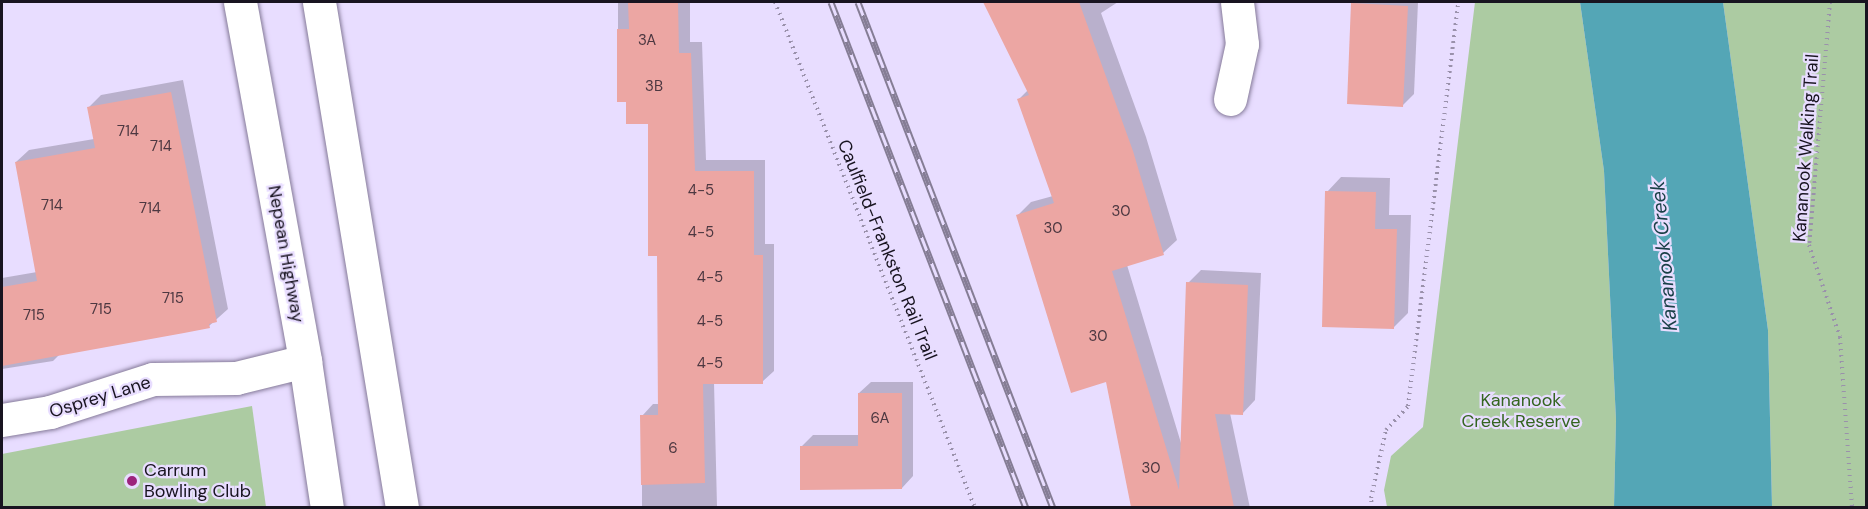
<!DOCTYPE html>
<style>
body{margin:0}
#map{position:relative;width:1868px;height:509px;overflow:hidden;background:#e8ddff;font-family:"DM Sans",sans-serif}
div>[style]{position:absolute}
.green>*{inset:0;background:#accba2}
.water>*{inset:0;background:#54a6b6}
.shadow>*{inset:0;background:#0003}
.building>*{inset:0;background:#eca6a3}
.path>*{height:4px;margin-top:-2px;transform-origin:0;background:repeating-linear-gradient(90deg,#9a91ab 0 1.5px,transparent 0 6px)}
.roads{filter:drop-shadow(0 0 2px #857a99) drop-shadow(0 0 2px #857a99)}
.minor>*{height:33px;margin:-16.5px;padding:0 16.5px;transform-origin:16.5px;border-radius:16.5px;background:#fff}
.highway>*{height:33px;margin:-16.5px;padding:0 16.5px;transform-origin:16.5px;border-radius:16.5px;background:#fff}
.rail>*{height:7px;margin-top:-3.5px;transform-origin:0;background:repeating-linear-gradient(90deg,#e8ddff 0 14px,#857d95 0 28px);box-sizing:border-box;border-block:2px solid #857d95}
.dots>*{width:16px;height:16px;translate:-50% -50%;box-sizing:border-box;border:3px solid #e8ddff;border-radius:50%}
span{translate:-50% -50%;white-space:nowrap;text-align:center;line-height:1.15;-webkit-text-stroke:4.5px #e8ddff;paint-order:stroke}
.number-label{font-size:15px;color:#4d3841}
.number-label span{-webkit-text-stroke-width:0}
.street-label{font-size:18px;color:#181420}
.park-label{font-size:18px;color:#346520}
.poi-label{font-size:18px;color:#181420}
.left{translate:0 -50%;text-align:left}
.water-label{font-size:20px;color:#183f46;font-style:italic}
.frame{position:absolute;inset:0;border:3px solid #181420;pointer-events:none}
</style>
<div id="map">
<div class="green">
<div style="clip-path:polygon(1475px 2px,1580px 2px,1604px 171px,1616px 420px,1614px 507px,1387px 507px,1384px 490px,1391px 456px,1423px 427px)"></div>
<div style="clip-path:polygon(1723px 2px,1866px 2px,1866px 507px,1772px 507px,1768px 330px)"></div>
<div style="clip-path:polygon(252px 406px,266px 507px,2px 507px,2px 454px)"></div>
</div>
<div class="water">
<div style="clip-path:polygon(1580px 2px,1723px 2px,1768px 330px,1772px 507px,1614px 507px,1616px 420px,1604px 171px)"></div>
</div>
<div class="shadow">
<div style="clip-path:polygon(618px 2px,690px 2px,690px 42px,702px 42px,706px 160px,765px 160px,765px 244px,774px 244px,774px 371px,762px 382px,714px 382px,717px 506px,725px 508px,642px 508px,642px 416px,653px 404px,659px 404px,658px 254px,649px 122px,627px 100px,618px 100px)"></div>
<div style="clip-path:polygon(985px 2px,1118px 2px,1101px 13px,1146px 137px,1177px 240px,1163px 253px,1127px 265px,1181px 443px,1188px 283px,1201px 270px,1261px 273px,1255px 400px,1242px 414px,1230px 413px,1250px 508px,1180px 508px,1180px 499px,1132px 508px,1107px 380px,1018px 215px,1031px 202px,1053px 196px,1019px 99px,1028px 90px)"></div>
<div style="clip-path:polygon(1353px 2px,1418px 2px,1414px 94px,1403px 105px,1348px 102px)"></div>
<div style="clip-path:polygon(183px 80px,228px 309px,209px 326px,62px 352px,53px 361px,2px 369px,2px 278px,37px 272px,16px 162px,29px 150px,94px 139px,89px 107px,101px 95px)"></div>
<div style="clip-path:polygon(1341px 177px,1390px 178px,1389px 215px,1411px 215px,1408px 313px,1394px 327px,1327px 192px)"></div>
<div style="clip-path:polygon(871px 382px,913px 382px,913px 476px,902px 488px,801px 447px,813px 435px,859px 435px,859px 393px)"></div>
</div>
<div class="building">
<div style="clip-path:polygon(628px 2px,678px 2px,679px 53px,691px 53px,695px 171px,754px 171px,754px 255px,763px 255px,763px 384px,703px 384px,705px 483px,641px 485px,640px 415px,658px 415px,657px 256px,648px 256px,648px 124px,626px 124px,626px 102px,617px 102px,617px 29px,629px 29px)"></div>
<div style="clip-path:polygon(983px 2px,1079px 2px,1133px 151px,1164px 255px,1112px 271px,1179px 490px,1186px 282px,1248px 285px,1243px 415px,1215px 414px,1234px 507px,1131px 507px,1106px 382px,1071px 393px,1016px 215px,1054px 203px,1017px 99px,1029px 95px)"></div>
<div style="clip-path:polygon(1351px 3px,1408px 6px,1403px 107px,1347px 104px)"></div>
<div style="clip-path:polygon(171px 92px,217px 322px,209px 324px,210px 328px,184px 333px,2px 366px,2px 287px,37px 281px,15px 162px,95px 148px,87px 107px)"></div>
<div style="clip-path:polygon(1325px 191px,1376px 192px,1375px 229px,1397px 229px,1394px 329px,1322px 327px)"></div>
<div style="clip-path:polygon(858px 393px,902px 393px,902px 489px,800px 490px,800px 446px,858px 446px)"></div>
</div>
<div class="path">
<div style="left:775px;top:2px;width:544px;rotate:68.43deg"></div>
<div style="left:1830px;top:2px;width:244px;rotate:94.9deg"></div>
<div style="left:1809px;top:245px;width:97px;rotate:71.4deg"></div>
<div style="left:1840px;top:337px;width:171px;rotate:86deg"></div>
<div style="left:1372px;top:508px;width:10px;rotate:-96deg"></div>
<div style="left:1371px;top:498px;width:70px;rotate:-77.6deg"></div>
<div style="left:1386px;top:430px;width:33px;rotate:-47deg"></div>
<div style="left:1408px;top:406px;width:407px;rotate:-82.9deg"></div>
</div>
<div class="roads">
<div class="minor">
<div style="left:1230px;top:99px;width:56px;rotate:-77.7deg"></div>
<div style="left:1242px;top:44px;width:42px;rotate:-96.8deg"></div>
<div style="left:2px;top:420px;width:49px;rotate:-9.5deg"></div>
<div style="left:50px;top:412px;width:108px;rotate:-17.8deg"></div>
<div style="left:153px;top:379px;width:83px;rotate:-0.7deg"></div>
<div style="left:236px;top:378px;width:71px;rotate:-13.8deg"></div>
</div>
<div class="highway">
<div style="left:240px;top:2px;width:365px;rotate:79.7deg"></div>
<div style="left:305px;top:361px;width:149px;rotate:81.5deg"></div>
<div style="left:319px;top:2px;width:513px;rotate:80.68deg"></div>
</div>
</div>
<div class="rail">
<div style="left:831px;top:2px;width:542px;rotate:68.92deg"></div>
<div style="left:858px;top:2px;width:542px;rotate:68.92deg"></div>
</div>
<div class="dots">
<div style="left:132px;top:481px;background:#9c237c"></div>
</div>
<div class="number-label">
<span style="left:647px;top:41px">3A</span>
<span style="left:654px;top:87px">3B</span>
<span style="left:128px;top:132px">714</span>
<span style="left:161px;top:147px">714</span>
<span style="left:701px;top:191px">4-5</span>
<span style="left:52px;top:206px">714</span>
<span style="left:150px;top:209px">714</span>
<span style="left:1121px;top:212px">30</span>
<span style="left:1053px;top:229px">30</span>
<span style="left:701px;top:233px">4-5</span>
<span style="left:710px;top:278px">4-5</span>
<span style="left:173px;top:299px">715</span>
<span style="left:101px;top:310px">715</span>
<span style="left:34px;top:316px">715</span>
<span style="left:710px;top:322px">4-5</span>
<span style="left:1098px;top:337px">30</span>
<span style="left:710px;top:364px">4-5</span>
<span style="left:880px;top:419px">6A</span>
<span style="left:673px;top:449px">6</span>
<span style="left:1151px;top:469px">30</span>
</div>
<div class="street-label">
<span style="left:1806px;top:148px;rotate:-86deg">Kananook Walking Trail</span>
<span style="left:887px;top:250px;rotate:68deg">Caulfield-Frankston Rail Trail</span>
<span style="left:286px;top:254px;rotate:80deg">Nepean Highway</span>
<span style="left:100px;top:397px;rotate:-17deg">Osprey Lane</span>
</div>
<div class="park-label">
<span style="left:1521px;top:411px">Kananook<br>Creek Reserve</span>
</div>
<div class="poi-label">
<span class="left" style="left:144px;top:481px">Carrum<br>Bowling Club</span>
</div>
<div class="water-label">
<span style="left:1664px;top:256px;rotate:-95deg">Kananook Creek</span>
</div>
<div class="frame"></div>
</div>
